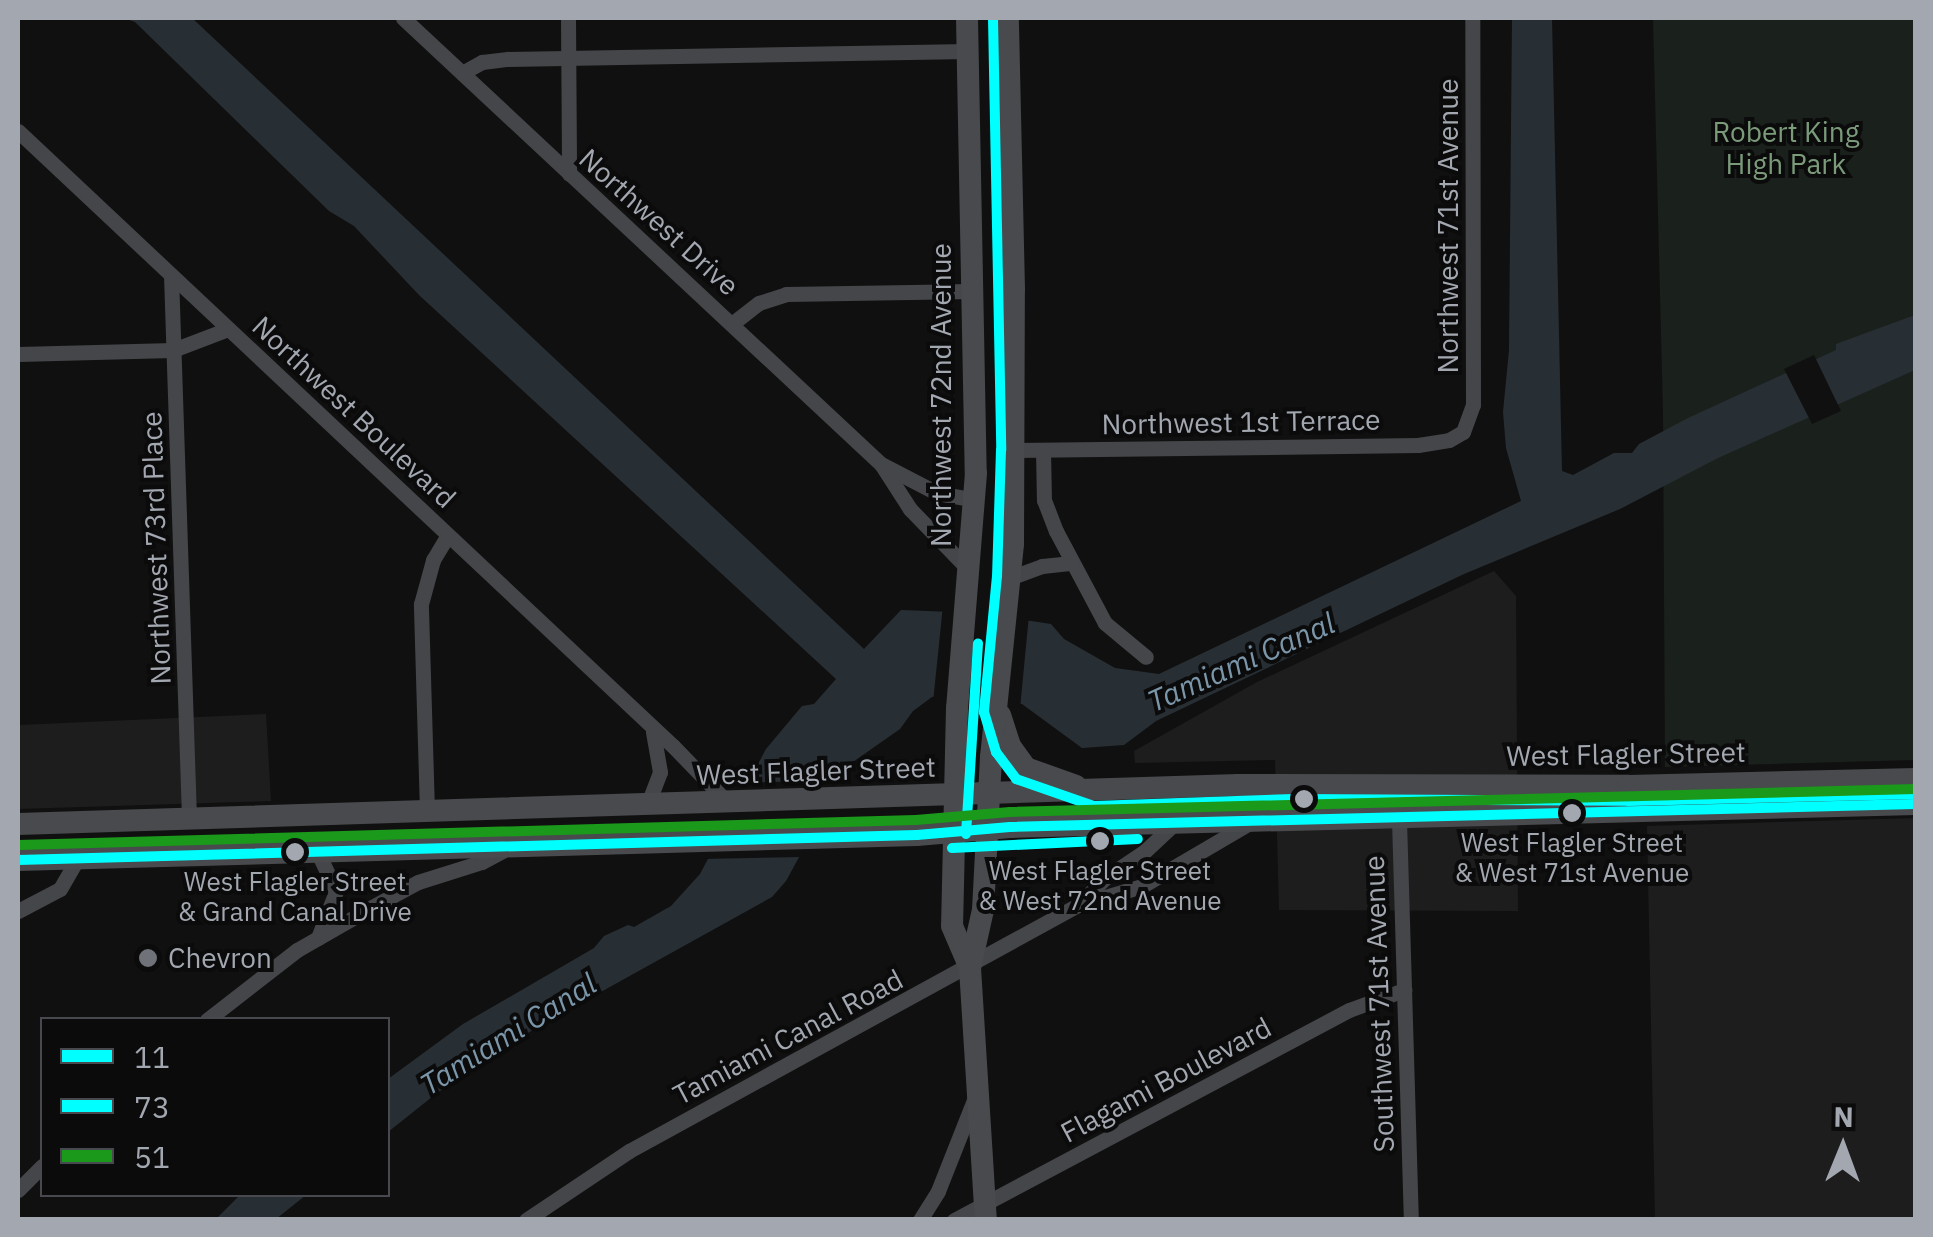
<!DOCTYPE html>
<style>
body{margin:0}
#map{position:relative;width:1933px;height:1237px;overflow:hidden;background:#101010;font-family:"IBM Plex Sans",sans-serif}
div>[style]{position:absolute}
.built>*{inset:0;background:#1d1d1e}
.green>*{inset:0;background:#1a201b}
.water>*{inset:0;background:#282f34}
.pier>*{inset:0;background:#101010}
.street>*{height:15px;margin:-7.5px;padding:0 7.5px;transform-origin:7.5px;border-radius:7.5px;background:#444649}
.secondary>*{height:22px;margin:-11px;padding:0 11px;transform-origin:11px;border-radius:11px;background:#484a4d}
.bus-1>*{height:10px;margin:-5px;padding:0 5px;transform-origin:5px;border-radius:5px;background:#0ff}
.bus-2>*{height:10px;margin:-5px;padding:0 5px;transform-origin:5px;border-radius:5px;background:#0ff}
.bus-3>*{height:10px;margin:-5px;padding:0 5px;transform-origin:5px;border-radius:5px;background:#1a991a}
.dots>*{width:28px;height:28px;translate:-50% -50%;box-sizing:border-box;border:5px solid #0b0b0c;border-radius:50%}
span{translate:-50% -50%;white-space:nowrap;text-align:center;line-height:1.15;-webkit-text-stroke:8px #0b0b0c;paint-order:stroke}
.bus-label{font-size:26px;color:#a2a7b0}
.park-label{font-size:28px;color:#7a9a7a}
.street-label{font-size:28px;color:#a2a7b0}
.poi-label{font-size:28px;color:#a2a7b0}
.left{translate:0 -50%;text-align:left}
.water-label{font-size:30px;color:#7b96a9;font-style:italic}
.frame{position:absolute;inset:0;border:20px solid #a2a7b0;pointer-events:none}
.legend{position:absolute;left:40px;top:1017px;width:350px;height:180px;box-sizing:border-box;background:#0b0b0c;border:2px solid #47494e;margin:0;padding:12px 18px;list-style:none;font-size:30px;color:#a2a7b0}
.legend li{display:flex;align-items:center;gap:20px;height:50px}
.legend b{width:50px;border:2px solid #47494e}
.north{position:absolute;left:1793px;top:1097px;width:100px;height:100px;-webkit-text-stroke:8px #0b0b0c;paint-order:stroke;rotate:1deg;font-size:28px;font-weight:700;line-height:40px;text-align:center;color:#a2a7b0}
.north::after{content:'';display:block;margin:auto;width:35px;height:45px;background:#a2a7b0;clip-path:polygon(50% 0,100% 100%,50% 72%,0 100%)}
</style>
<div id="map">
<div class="built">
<div style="clip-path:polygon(1494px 571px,1516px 596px,1518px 911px,1279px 910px,1275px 760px,1135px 763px,1134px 751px,1257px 682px)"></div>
<div style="clip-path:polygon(266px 714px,271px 801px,18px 809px,18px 725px)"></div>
<div style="clip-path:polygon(1915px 818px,1915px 1219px,1655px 1219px,1647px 826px)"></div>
</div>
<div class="green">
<div style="clip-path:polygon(1653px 18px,1915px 18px,1915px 760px,1665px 767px,1663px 412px)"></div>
</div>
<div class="water">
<div style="clip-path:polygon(124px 18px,192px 18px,864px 649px,901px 610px,977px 613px,1051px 624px,1064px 639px,1115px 668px,1159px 674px,1521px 501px,1506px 448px,1503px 412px,1509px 350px,1512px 18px,1552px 18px,1562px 471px,1573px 475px,1614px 453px,1632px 453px,1639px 444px,1688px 418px,1836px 350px,1836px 344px,1915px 315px,1915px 370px,1718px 458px,1620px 509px,1464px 574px,1156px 721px,1124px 745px,1082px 748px,1022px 704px,971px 693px,932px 697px,913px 711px,900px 729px,850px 764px,786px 881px,772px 897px,534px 1029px,437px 1093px,388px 1132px,388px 1079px,463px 1024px,594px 948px,604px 936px,628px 925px,634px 927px,671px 906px,700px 874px,766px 749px,802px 706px,814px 704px,836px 679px,419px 295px,354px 226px,329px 211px,135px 22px)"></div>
<div style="clip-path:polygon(241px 1194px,306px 1194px,306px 1195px,276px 1219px,216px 1219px)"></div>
</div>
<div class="pier">
<div style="clip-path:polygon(1814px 355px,1841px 411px,1812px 424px,1784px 369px)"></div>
<div style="clip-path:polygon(943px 605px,1029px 615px,1020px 709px,971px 698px,933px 702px)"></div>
<div style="clip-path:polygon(845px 780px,802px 857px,702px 859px,739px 783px)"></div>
</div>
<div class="street">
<div style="left:403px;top:18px;width:654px;rotate:43.02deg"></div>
<div style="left:881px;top:464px;width:54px;rotate:57.2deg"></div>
<div style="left:910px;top:509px;width:86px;rotate:45.9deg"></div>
<div style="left:568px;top:18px;width:156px;rotate:89.6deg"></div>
<div style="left:462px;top:73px;width:23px;rotate:-29deg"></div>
<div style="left:482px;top:62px;width:26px;rotate:-7deg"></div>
<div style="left:508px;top:59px;width:460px;rotate:-1deg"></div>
<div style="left:18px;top:131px;width:898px;rotate:43.2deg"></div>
<div style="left:673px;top:746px;width:78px;rotate:46deg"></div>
<div style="left:171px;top:275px;width:544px;rotate:88.1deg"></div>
<div style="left:733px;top:323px;width:33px;rotate:-38deg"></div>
<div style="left:759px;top:303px;width:28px;rotate:-18deg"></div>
<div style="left:786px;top:294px;width:187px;rotate:-0.9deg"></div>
<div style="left:18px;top:354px;width:155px;rotate:-1.5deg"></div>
<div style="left:173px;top:350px;width:59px;rotate:-20.9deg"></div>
<div style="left:1016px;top:450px;width:402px;rotate:-0.7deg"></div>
<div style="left:1418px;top:445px;width:31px;rotate:-9deg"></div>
<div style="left:1449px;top:440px;width:16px;rotate:-30deg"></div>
<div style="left:1463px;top:432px;width:29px;rotate:-70deg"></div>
<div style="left:1473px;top:405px;width:387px;rotate:-90.1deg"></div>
<div style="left:1043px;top:450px;width:50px;rotate:88.9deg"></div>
<div style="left:1044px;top:500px;width:33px;rotate:69deg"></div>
<div style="left:1056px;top:531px;width:104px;rotate:62deg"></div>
<div style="left:1105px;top:623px;width:53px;rotate:39.7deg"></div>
<div style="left:881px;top:464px;width:63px;rotate:27.4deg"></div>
<div style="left:937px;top:493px;width:39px;rotate:10deg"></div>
<div style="left:1012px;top:577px;width:32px;rotate:-20deg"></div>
<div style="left:1042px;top:566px;width:30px;rotate:-6deg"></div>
<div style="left:1398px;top:786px;width:434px;rotate:88.3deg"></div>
<div style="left:647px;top:806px;width:36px;rotate:-69deg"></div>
<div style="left:660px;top:772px;width:41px;rotate:-99.9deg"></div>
<div style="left:427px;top:811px;width:207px;rotate:-91.7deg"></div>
<div style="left:421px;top:604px;width:46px;rotate:-74.7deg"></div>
<div style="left:433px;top:560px;width:29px;rotate:-59deg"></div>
<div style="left:1078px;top:905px;width:67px;rotate:-16.5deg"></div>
<div style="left:1142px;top:886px;width:129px;rotate:-30.4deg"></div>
<div style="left:18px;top:911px;width:47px;rotate:-27.6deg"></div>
<div style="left:60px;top:889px;width:36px;rotate:-60deg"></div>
<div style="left:318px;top:938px;width:50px;rotate:-69deg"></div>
<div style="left:336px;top:891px;width:42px;rotate:-115.3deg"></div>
<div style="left:207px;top:1020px;width:114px;rotate:-37.9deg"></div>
<div style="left:297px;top:950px;width:86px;rotate:-29.8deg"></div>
<div style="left:372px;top:907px;width:52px;rotate:-28.5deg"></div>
<div style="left:418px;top:882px;width:67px;rotate:-17.4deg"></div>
<div style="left:482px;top:862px;width:30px;rotate:-28deg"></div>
<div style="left:18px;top:1190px;width:34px;rotate:-45deg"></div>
<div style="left:526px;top:1220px;width:124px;rotate:-33.8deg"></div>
<div style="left:629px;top:1151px;width:512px;rotate:-28.72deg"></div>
<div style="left:1078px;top:905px;width:38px;rotate:-45deg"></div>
<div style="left:1105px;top:878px;width:48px;rotate:-34deg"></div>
<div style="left:1145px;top:851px;width:41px;rotate:-43deg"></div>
<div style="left:920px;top:1220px;width:34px;rotate:-58deg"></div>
<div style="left:938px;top:1191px;width:98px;rotate:-68.4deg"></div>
<div style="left:954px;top:1220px;width:447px;rotate:-28deg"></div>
<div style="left:1349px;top:1010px;width:59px;rotate:-20deg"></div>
</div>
<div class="secondary">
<div style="left:967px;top:18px;width:455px;rotate:88.9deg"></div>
<div style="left:976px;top:473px;width:236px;rotate:94.6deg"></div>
<div style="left:957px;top:708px;width:218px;rotate:91.3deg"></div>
<div style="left:952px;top:926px;width:46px;rotate:66.8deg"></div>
<div style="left:970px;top:968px;width:253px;rotate:86.4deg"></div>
<div style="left:1000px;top:715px;width:33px;rotate:72deg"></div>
<div style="left:1010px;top:746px;width:27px;rotate:54deg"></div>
<div style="left:1026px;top:768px;width:53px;rotate:19.8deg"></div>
<div style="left:18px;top:824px;width:1221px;rotate:-1.83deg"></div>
<div style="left:1238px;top:785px;width:390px;rotate:0.1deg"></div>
<div style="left:1628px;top:786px;width:288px;rotate:-1.4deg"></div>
<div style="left:18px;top:860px;width:899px;rotate:-1.59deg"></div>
<div style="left:917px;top:835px;width:93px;rotate:-4.9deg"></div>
<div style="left:1010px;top:827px;width:906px;rotate:-1.45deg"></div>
<div style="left:970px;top:968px;width:59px;rotate:-77.4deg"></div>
<div style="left:983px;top:910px;width:153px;rotate:-87deg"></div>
<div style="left:991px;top:757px;width:214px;rotate:-84.1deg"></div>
<div style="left:1013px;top:544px;width:254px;rotate:-89.8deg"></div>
<div style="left:1014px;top:290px;width:272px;rotate:-91.3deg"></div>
</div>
<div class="bus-1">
<div style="left:18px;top:860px;width:899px;rotate:-1.59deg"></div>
<div style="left:917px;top:835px;width:93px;rotate:-4.9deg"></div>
<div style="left:1010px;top:827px;width:906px;rotate:-1.45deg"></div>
</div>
<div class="bus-2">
<div style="left:993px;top:18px;width:432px;rotate:88.9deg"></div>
<div style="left:1001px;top:450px;width:126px;rotate:91.8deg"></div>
<div style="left:997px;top:576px;width:137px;rotate:95.5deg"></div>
<div style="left:984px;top:712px;width:42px;rotate:73.3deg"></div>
<div style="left:996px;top:752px;width:34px;rotate:53deg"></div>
<div style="left:1016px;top:779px;width:83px;rotate:19.1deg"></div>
<div style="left:1094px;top:806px;width:199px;rotate:-2deg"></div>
<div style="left:1293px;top:799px;width:335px;rotate:0.3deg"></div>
<div style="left:1628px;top:801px;width:288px;rotate:-1.4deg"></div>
<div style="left:966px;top:834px;width:191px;rotate:-86.4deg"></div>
<div style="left:952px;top:848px;width:186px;rotate:-2.8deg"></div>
</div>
<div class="bus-3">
<div style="left:18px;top:845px;width:898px;rotate:-1.59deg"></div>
<div style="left:916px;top:820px;width:94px;rotate:-4.9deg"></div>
<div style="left:1010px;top:812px;width:906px;rotate:-1.45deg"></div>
</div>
<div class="dots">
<div style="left:1304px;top:799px;background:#a2a7b0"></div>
<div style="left:1572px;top:813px;background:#a2a7b0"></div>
<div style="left:1100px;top:841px;background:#a2a7b0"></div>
<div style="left:295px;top:852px;background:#a2a7b0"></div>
<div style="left:148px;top:958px;background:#6f7278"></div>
</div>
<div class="bus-label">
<span style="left:1572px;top:858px">West Flagler Street<br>&amp; West 71st Avenue</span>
<span style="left:1100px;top:886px">West Flagler Street<br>&amp; West 72nd Avenue</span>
<span style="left:295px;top:897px">West Flagler Street<br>&amp; Grand Canal Drive</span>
</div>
<div class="park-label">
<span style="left:1786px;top:148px">Robert King<br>High Park</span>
</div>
<div class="street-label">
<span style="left:659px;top:222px;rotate:42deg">Northwest Drive</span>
<span style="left:1448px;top:226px;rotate:-90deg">Northwest 71st Avenue</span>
<span style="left:941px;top:395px;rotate:-90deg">Northwest 72nd Avenue</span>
<span style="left:354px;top:412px;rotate:43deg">Northwest Boulevard</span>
<span style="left:1241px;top:422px;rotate:-1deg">Northwest 1st Terrace</span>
<span style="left:156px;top:548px;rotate:-92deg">Northwest 73rd Place</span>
<span style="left:1626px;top:754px;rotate:-1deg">West Flagler Street</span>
<span style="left:816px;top:771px;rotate:-2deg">West Flagler Street</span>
<span style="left:1379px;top:1004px;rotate:-92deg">Southwest 71st Avenue</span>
<span style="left:788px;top:1037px;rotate:-28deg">Tamiami Canal Road</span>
<span style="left:1166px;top:1080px;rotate:-28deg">Flagami Boulevard</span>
</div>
<div class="poi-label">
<span class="left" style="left:168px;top:958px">Chevron</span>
</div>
<div class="water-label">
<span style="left:1241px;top:662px;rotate:-24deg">Tamiami Canal</span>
<span style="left:508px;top:1034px;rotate:-32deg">Tamiami Canal</span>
</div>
<div class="frame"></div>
<ul class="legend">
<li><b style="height:12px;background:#0ff"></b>11</li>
<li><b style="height:12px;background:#0ff"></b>73</li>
<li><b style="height:12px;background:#1a991a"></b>51</li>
</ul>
<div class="north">N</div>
</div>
